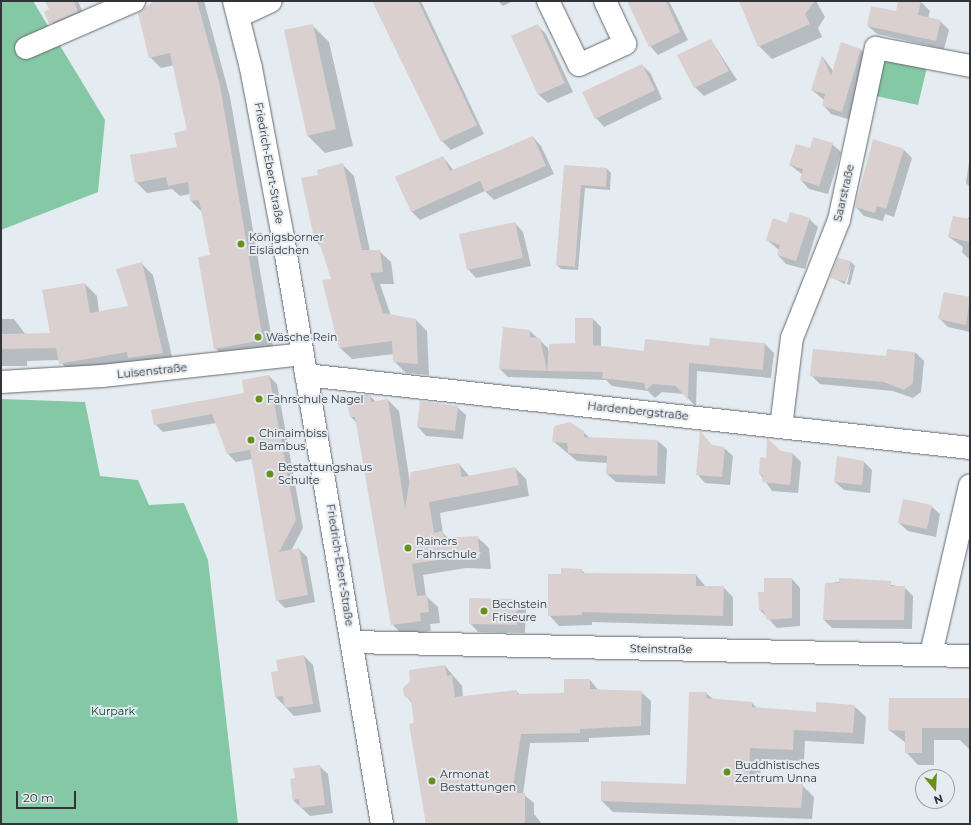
<!DOCTYPE html>
<meta charset="utf-8">
<style>
body{margin:0}
#map{position:relative;width:971px;height:825px;overflow:hidden;background:#e4ebf1;font-family:Montserrat,sans-serif}
div>[style]{position:absolute}
.green>*{inset:0;background:#85c8a6}
.shadow>*{inset:0;background:#0003}
.building>*{inset:0;background:#dad0cf}
.roads{filter:drop-shadow(0 0 1px #646a6f) drop-shadow(0 0 1px #646a6f)}
.minor>*{height:22px;margin:-11px;padding:0 11px;transform-origin:11px;border-radius:11px;background:#fff}
.secondary>*{height:22px;margin:-11px;padding:0 11px;transform-origin:11px;border-radius:11px;background:#fff}
.dots>*{width:11px;height:11px;translate:-50% -50%;box-sizing:border-box;border:2px solid #e4ebf1;border-radius:50%}
span{translate:-50% -50%;white-space:nowrap;text-align:center;line-height:1.15;-webkit-text-stroke:3.5px #e4ebf1;paint-order:stroke}
.street-label{font-size:11px;color:#323437}
.poi-label{font-size:11px;color:#323437}
.left{translate:0 -50%;text-align:left}
.park-label{font-size:11px;color:#00452c}
.frame{position:absolute;inset:0;border:2px solid #323437;pointer-events:none}
.north{position:absolute;left:915px;top:769px;width:40px;height:40px;box-sizing:border-box;background:#e4ebf1;border:1px solid #9da2a7;border-radius:50%;rotate:162deg;font-size:11px;font-weight:700;line-height:16px;text-align:center;color:#323437}
.north::after{content:'';display:block;margin:auto;width:14px;height:18px;background:#698f1a;clip-path:polygon(50% 0,100% 100%,50% 72%,0 100%)}
.scale{position:absolute;left:16px;top:791px;width:60px;height:18px;box-sizing:border-box;border:2px solid #323437;border-top:0;padding-left:5px;font-size:12px;line-height:14px;white-space:nowrap;color:#323437;-webkit-text-stroke:3px #e4ebf1;paint-order:stroke}
</style>
<div id="map">
<div class="green">
<div style="clip-path:polygon(1px 1px,33px 1px,105px 120px,98px 192px,1px 230px)"></div>
<div style="clip-path:polygon(892px 59px,927px 67px,918px 105px,871px 95px,879px 64px)"></div>
<div style="clip-path:polygon(1px 399px,85px 402px,100px 476px,138px 480px,149px 505px,184px 503px,208px 560px,238px 824px,1px 824px)"></div>
</div>
<div class="shadow">
<div style="clip-path:polygon(46px 1px,78px 1px,86px 20px,59px 32px,45px 12px,50px 10px)"></div>
<div style="clip-path:polygon(156px 1px,204px 1px,230px 97px,273px 346px,226px 359px,215px 348px,211px 255px,202px 212px,191px 201px,190px 194px,180px 196px,172px 189px,147px 193px,136px 182px,178px 147px,189px 131px,174px 65px,161px 68px,150px 57px,140px 13px)"></div>
<div style="clip-path:polygon(373px 1px,421px 1px,484px 134px,451px 150px,442px 141px)"></div>
<div style="clip-path:polygon(498px 1px,513px 1px,503px 6px)"></div>
<div style="clip-path:polygon(628px 1px,669px 1px,688px 40px,658px 55px,650px 46px)"></div>
<div style="clip-path:polygon(740px 1px,816px 1px,825px 17px,818px 28px,822px 37px,772px 59px,759px 46px)"></div>
<div style="clip-path:polygon(899px 1px,921px 2px,930px 11px,928px 18px,940px 21px,949px 30px,944px 49px,877px 34px,868px 26px,897px 12px)"></div>
<div style="clip-path:polygon(312px 25px,329px 42px,353px 146px,325px 153px,308px 136px)"></div>
<div style="clip-path:polygon(537px 25px,546px 34px,573px 92px,548px 103px,539px 95px,512px 36px)"></div>
<div style="clip-path:polygon(711px 40px,737px 80px,704px 96px,695px 87px)"></div>
<div style="clip-path:polygon(861px 50px,869px 58px,851px 120px,831px 114px,823px 105px,824px 100px,812px 90px,823px 57px,833px 71px)"></div>
<div style="clip-path:polygon(642px 65px,651px 74px,662px 99px,604px 127px,596px 118px)"></div>
<div style="clip-path:polygon(533px 137px,541px 146px,554px 174px,494px 200px,485px 191px,420px 220px,412px 212px,396px 178px,443px 157px,454px 171px)"></div>
<div style="clip-path:polygon(832px 144px,841px 152px,828px 194px,809px 189px,801px 180px,803px 175px,790px 165px,810px 149px)"></div>
<div style="clip-path:polygon(904px 150px,912px 158px,894px 217px,885px 214px,883px 221px,864px 216px,856px 207px)"></div>
<div style="clip-path:polygon(970px 156px,970px 187px,966px 183px)"></div>
<div style="clip-path:polygon(342px 164px,354px 176px,370px 251px,379px 251px,391px 262px,394px 284px,380px 284px,391px 316px,415px 319px,427px 331px,429px 375px,406px 373px,394px 361px,394px 354px,352px 359px,340px 348px,333px 280px,323px 248px,315px 241px,319px 176px)"></div>
<div style="clip-path:polygon(565px 166px,607px 169px,611px 173px,610px 190px,585px 188px,578px 270px,561px 269px,557px 265px)"></div>
<div style="clip-path:polygon(970px 216px,970px 260px,962px 252px,963px 247px,949px 237px)"></div>
<div style="clip-path:polygon(809px 219px,818px 227px,805px 269px,786px 264px,778px 255px,779px 250px,767px 240px,787px 224px)"></div>
<div style="clip-path:polygon(515px 223px,523px 232px,531px 266px,476px 278px,468px 269px)"></div>
<div style="clip-path:polygon(838px 259px,851px 262px,855px 266px,850px 285px,847px 284px,852px 263px,845px 284px,831px 277px)"></div>
<div style="clip-path:polygon(141px 263px,153px 275px,174px 365px,72px 375px,59px 360px,27px 361px,27px 366px,1px 366px,1px 319px,14px 319px,26px 335px,51px 334px,85px 284px,97px 296px,99px 312px,129px 307px)"></div>
<div style="clip-path:polygon(944px 293px,970px 298px,970px 332px,948px 327px,939px 318px)"></div>
<div style="clip-path:polygon(593px 319px,601px 327px,601px 347px,645px 352px,710px 347px,711px 339px,765px 344px,774px 353px,771px 378px,697px 371px,696px 407px,684px 394px,662px 392px,655px 398px,648px 391px,612px 386px,606px 380px,508px 377px,500px 369px,530px 331px,548px 348px,549px 354px,576px 344px)"></div>
<div style="clip-path:polygon(888px 350px,916px 353px,924px 361px,921px 392px,913px 398px,893px 391px,820px 384px,811px 375px,887px 357px)"></div>
<div style="clip-path:polygon(269px 376px,277px 384px,303px 528px,291px 551px,299px 549px,307px 557px,315px 602px,285px 608px,277px 600px,252px 459px,236px 462px,228px 454px,216px 423px,163px 432px,155px 424px,245px 394px)"></div>
<div style="clip-path:polygon(370px 396px,376px 402px,388px 400px,399px 411px,410px 483px,459px 464px,470px 477px,515px 468px,526px 479px,529px 496px,440px 513px,443px 533px,448px 538px,477px 537px,489px 548px,491px 569px,466px 568px,423px 575px,426px 596px,438px 607px,440px 623px,430px 624px,431px 631px,403px 635px,392px 624px,357px 423px,351px 417px)"></div>
<div style="clip-path:polygon(457px 407px,466px 415px,463px 439px,426px 436px,418px 427px)"></div>
<div style="clip-path:polygon(583px 432px,590px 438px,658px 441px,667px 449px,665px 484px,616px 482px,607px 474px,607px 463px,577px 461px,553px 441px)"></div>
<div style="clip-path:polygon(724px 448px,733px 456px,730px 485px,705px 483px,697px 474px)"></div>
<div style="clip-path:polygon(780px 452px,793px 454px,801px 462px,798px 493px,772px 491px,760px 474px,766px 459px)"></div>
<div style="clip-path:polygon(864px 462px,872px 470px,870px 493px,844px 490px,835px 482px)"></div>
<div style="clip-path:polygon(931px 506px,940px 514px,936px 537px,908px 531px,899px 523px)"></div>
<div style="clip-path:polygon(581px 570px,586px 574px,696px 575px,706px 587px,723px 587px,733px 597px,733px 626px,592px 622px,592px 625px,559px 626px,549px 615px,562px 576px)"></div>
<div style="clip-path:polygon(792px 579px,800px 588px,800px 626px,777px 628px,760px 610px,765px 593px)"></div>
<div style="clip-path:polygon(855px 579px,904px 587px,913px 596px,912px 629px,832px 628px,824px 620px,826px 584px)"></div>
<div style="clip-path:polygon(517px 600px,526px 609px,525px 633px,478px 632px,470px 623px)"></div>
<div style="clip-path:polygon(304px 656px,313px 665px,321px 712px,294px 716px,276px 697px,279px 672px)"></div>
<div style="clip-path:polygon(445px 666px,462px 686px,463px 697px,516px 691px,520px 695px,565px 694px,590px 680px,599px 691px,641px 692px,651px 701px,650px 735px,589px 738px,589px 742px,530px 743px,523px 794px,534px 803px,534px 814px,542px 824px,426px 824px,412px 703px,405px 695px)"></div>
<div style="clip-path:polygon(706px 693px,713px 699px,752px 703px,758px 709px,817px 713px,854px 706px,866px 717px,864px 744px,805px 741px,804px 761px,761px 759px,760px 784px,802px 785px,814px 797px,812px 819px,613px 812px,602px 801px,687px 785px)"></div>
<div style="clip-path:polygon(970px 699px,970px 750px,960px 740px,934px 740px,934px 765px,918px 765px,906px 752px,906px 743px,889px 730px)"></div>
<div style="clip-path:polygon(319px 766px,328px 774px,333px 813px,310px 816px,293px 800px,291px 780px)"></div>
</div>
<div class="building">
<div style="clip-path:polygon(45px 1px,74px 1px,78px 12px,49px 24px,44px 12px,49px 9px)"></div>
<div style="clip-path:polygon(154px 1px,197px 1px,220px 85px,262px 335px,258px 341px,214px 349px,198px 257px,210px 255px,199px 200px,190px 201px,188px 182px,168px 186px,166px 177px,135px 183px,130px 155px,177px 147px,174px 133px,187px 130px,170px 53px,149px 58px,138px 13px)"></div>
<div style="clip-path:polygon(372px 1px,418px 1px,477px 125px,441px 142px)"></div>
<div style="clip-path:polygon(627px 1px,666px 1px,680px 32px,649px 47px)"></div>
<div style="clip-path:polygon(739px 1px,815px 1px,805px 14px,810px 24px,758px 47px)"></div>
<div style="clip-path:polygon(898px 1px,921px 1px,918px 15px,941px 20px,936px 41px,867px 26px,871px 6px,896px 11px)"></div>
<div style="clip-path:polygon(313px 24px,336px 129px,307px 136px,284px 30px)"></div>
<div style="clip-path:polygon(538px 24px,565px 83px,538px 95px,511px 36px)"></div>
<div style="clip-path:polygon(711px 39px,729px 71px,694px 88px,677px 55px)"></div>
<div style="clip-path:polygon(841px 42px,861px 49px,842px 112px,822px 106px,825px 94px,811px 90px,822px 55px,831px 76px)"></div>
<div style="clip-path:polygon(642px 64px,655px 90px,595px 119px,582px 92px)"></div>
<div style="clip-path:polygon(533px 136px,546px 166px,485px 192px,480px 181px,411px 212px,395px 177px,443px 156px,450px 171px)"></div>
<div style="clip-path:polygon(813px 137px,833px 143px,819px 186px,800px 180px,803px 169px,789px 165px,796px 144px,810px 148px)"></div>
<div style="clip-path:polygon(873px 139px,904px 149px,886px 209px,877px 206px,875px 213px,855px 207px)"></div>
<div style="clip-path:polygon(343px 163px,362px 250px,380px 250px,383px 272px,370px 273px,383px 313px,416px 319px,418px 364px,393px 362px,392px 341px,339px 348px,322px 280px,331px 279px,319px 241px,315px 242px,301px 178px,318px 175px,317px 170px)"></div>
<div style="clip-path:polygon(564px 165px,607px 168px,606px 187px,581px 185px,575px 267px,556px 265px)"></div>
<div style="clip-path:polygon(790px 212px,810px 218px,796px 261px,777px 255px,780px 245px,766px 240px,773px 218px,787px 223px)"></div>
<div style="clip-path:polygon(953px 216px,970px 219px,970px 242px,948px 237px)"></div>
<div style="clip-path:polygon(515px 222px,523px 258px,467px 270px,459px 234px)"></div>
<div style="clip-path:polygon(838px 258px,851px 261px,846px 282px,830px 278px)"></div>
<div style="clip-path:polygon(142px 262px,163px 353px,128px 358px,127px 352px,59px 364px,56px 348px,1px 349px,1px 334px,50px 333px,42px 290px,85px 283px,90px 313px,128px 306px,116px 269px)"></div>
<div style="clip-path:polygon(944px 292px,970px 297px,966px 325px,938px 319px)"></div>
<div style="clip-path:polygon(575px 318px,593px 318px,593px 345px,644px 351px,645px 339px,709px 346px,710px 338px,765px 343px,763px 370px,689px 363px,688px 400px,676px 386px,653px 384px,646px 390px,644px 383px,602px 378px,603px 372px,547px 371px,549px 344px,575px 343px)"></div>
<div style="clip-path:polygon(503px 327px,530px 330px,530px 337px,540px 338px,547px 371px,499px 369px)"></div>
<div style="clip-path:polygon(813px 349px,886px 356px,887px 349px,915px 352px,913px 383px,904px 390px,884px 382px,810px 376px)"></div>
<div style="clip-path:polygon(269px 375px,296px 520px,279px 552px,299px 548px,308px 595px,276px 601px,250px 450px,227px 454px,212px 414px,154px 425px,151px 410px,244px 393px,242px 380px)"></div>
<div style="clip-path:polygon(363px 394px,370px 395px,371px 402px,388px 399px,405px 509px,411px 472px,459px 463px,462px 477px,515px 467px,519px 485px,429px 502px,434px 533px,443px 531px,444px 538px,478px 536px,480px 558px,457px 560px,457px 557px,412px 564px,417px 596px,427px 595px,429px 612px,420px 613px,421px 621px,391px 625px,355px 417px,350px 417px,346px 397px)"></div>
<div style="clip-path:polygon(420px 401px,458px 406px,455px 431px,417px 427px)"></div>
<div style="clip-path:polygon(570px 422px,584px 431px,584px 437px,658px 440px,657px 476px,606px 474px,607px 456px,568px 453px,567px 443px,552px 442px,554px 426px)"></div>
<div style="clip-path:polygon(700px 431px,712px 445px,725px 447px,722px 477px,696px 475px)"></div>
<div style="clip-path:polygon(767px 438px,781px 451px,793px 453px,790px 485px,762px 482px,763px 475px,759px 474px,760px 457px,766px 458px)"></div>
<div style="clip-path:polygon(837px 456px,864px 461px,862px 485px,834px 482px)"></div>
<div style="clip-path:polygon(903px 499px,932px 505px,927px 529px,898px 523px)"></div>
<div style="clip-path:polygon(561px 568px,582px 569px,582px 573px,696px 574px,696px 586px,724px 586px,723px 616px,582px 612px,582px 615px,548px 616px,548px 574px,561px 574px)"></div>
<div style="clip-path:polygon(764px 578px,792px 578px,792px 618px,767px 620px,763px 610px,759px 610px,758px 592px,764px 592px)"></div>
<div style="clip-path:polygon(839px 578px,891px 581px,891px 586px,905px 586px,904px 620px,823px 620px,825px 583px,839px 583px)"></div>
<div style="clip-path:polygon(469px 598px,517px 599px,517px 625px,469px 624px)"></div>
<div style="clip-path:polygon(304px 655px,313px 704px,285px 708px,283px 696px,275px 697px,271px 672px,278px 671px,276px 660px)"></div>
<div style="clip-path:polygon(445px 665px,447px 676px,452px 675px,455px 697px,517px 690px,517px 694px,564px 693px,564px 679px,590px 679px,590px 689px,642px 691px,641px 726px,580px 729px,580px 733px,521px 734px,512px 793px,525px 793px,525px 824px,426px 824px,409px 724px,414px 723px,411px 700px,404px 696px,403px 688px,410px 681px,409px 670px)"></div>
<div style="clip-path:polygon(689px 692px,707px 692px,706px 698px,752px 702px,752px 707px,816px 712px,816px 702px,855px 705px,853px 733px,794px 730px,793px 750px,750px 748px,749px 782px,803px 784px,801px 808px,601px 801px,601px 781px,686px 784px)"></div>
<div style="clip-path:polygon(889px 698px,970px 698px,970px 728px,922px 728px,922px 753px,905px 753px,905px 731px,888px 730px)"></div>
<div style="clip-path:polygon(320px 765px,325px 805px,300px 808px,299px 799px,293px 800px,290px 779px,295px 778px,293px 768px)"></div>
</div>
<div class="roads">
<div class="minor">
<div style="left:548px;top:1px;width:71px;rotate:64.2deg"></div>
<div style="left:579px;top:65px;width:51px;rotate:-24.5deg"></div>
<div style="left:625px;top:44px;width:47px;rotate:-114.9deg"></div>
<div style="left:239px;top:16px;width:35px;rotate:-25deg"></div>
<div style="left:26px;top:48px;width:118px;rotate:-23.5deg"></div>
<div style="left:306px;top:375px;width:668px;rotate:6.27deg"></div>
<div style="left:1px;top:382px;width:101px;rotate:-3.4deg"></div>
<div style="left:102px;top:376px;width:202px;rotate:-6.2deg"></div>
<div style="left:781px;top:427px;width:90px;rotate:-83deg"></div>
<div style="left:792px;top:338px;width:127px;rotate:-68.3deg"></div>
<div style="left:839px;top:220px;width:176px;rotate:-77.9deg"></div>
<div style="left:876px;top:48px;width:96px;rotate:10.8deg"></div>
<div style="left:352px;top:642px;width:618px;rotate:1.3deg"></div>
<div style="left:931px;top:654px;width:173px;rotate:-77deg"></div>
</div>
<div class="secondary">
<div style="left:234px;top:1px;width:69px;rotate:75.8deg"></div>
<div style="left:251px;top:68px;width:172px;rotate:79.3deg"></div>
<div style="left:283px;top:237px;width:595px;rotate:80.43deg"></div>
</div>
</div>
<div class="dots">
<div style="left:241px;top:244px;background:#698f1a"></div>
<div style="left:258px;top:337px;background:#698f1a"></div>
<div style="left:259px;top:399px;background:#698f1a"></div>
<div style="left:251px;top:440px;background:#698f1a"></div>
<div style="left:270px;top:474px;background:#698f1a"></div>
<div style="left:408px;top:548px;background:#698f1a"></div>
<div style="left:484px;top:611px;background:#698f1a"></div>
<div style="left:727px;top:772px;background:#698f1a"></div>
<div style="left:432px;top:781px;background:#698f1a"></div>
</div>
<div class="street-label">
<span style="left:269px;top:163px;rotate:80deg">Friedrich-Ebert-Straße</span>
<span style="left:844px;top:193px;rotate:-77deg">Saarstraße</span>
<span style="left:152px;top:371px;rotate:-6deg">Luisenstraße</span>
<span style="left:638px;top:411px;rotate:6deg">Hardenbergstraße</span>
<span style="left:340px;top:565px;rotate:81deg">Friedrich-Ebert-Straße</span>
<span style="left:661px;top:649px;rotate:1deg">Steinstraße</span>
</div>
<div class="poi-label">
<span class="left" style="left:249px;top:244px">Königsborner<br>Eislädchen</span>
<span class="left" style="left:266px;top:337px">Wäsche Rein</span>
<span class="left" style="left:267px;top:399px">Fahrschule Nagel</span>
<span class="left" style="left:259px;top:440px">Chinaimbiss<br>Bambus</span>
<span class="left" style="left:278px;top:474px">Bestattungshaus<br>Schulte</span>
<span class="left" style="left:416px;top:548px">Rainers<br>Fahrschule</span>
<span class="left" style="left:492px;top:611px">Bechstein<br>Friseure</span>
<span class="left" style="left:735px;top:772px">Buddhistisches<br>Zentrum Unna</span>
<span class="left" style="left:440px;top:781px">Armonat<br>Bestattungen</span>
</div>
<div class="park-label">
<span style="left:113px;top:711px">Kurpark</span>
</div>
<div class="frame"></div>
<div class="north">N</div>
<div class="scale">20 m</div>
</div>
